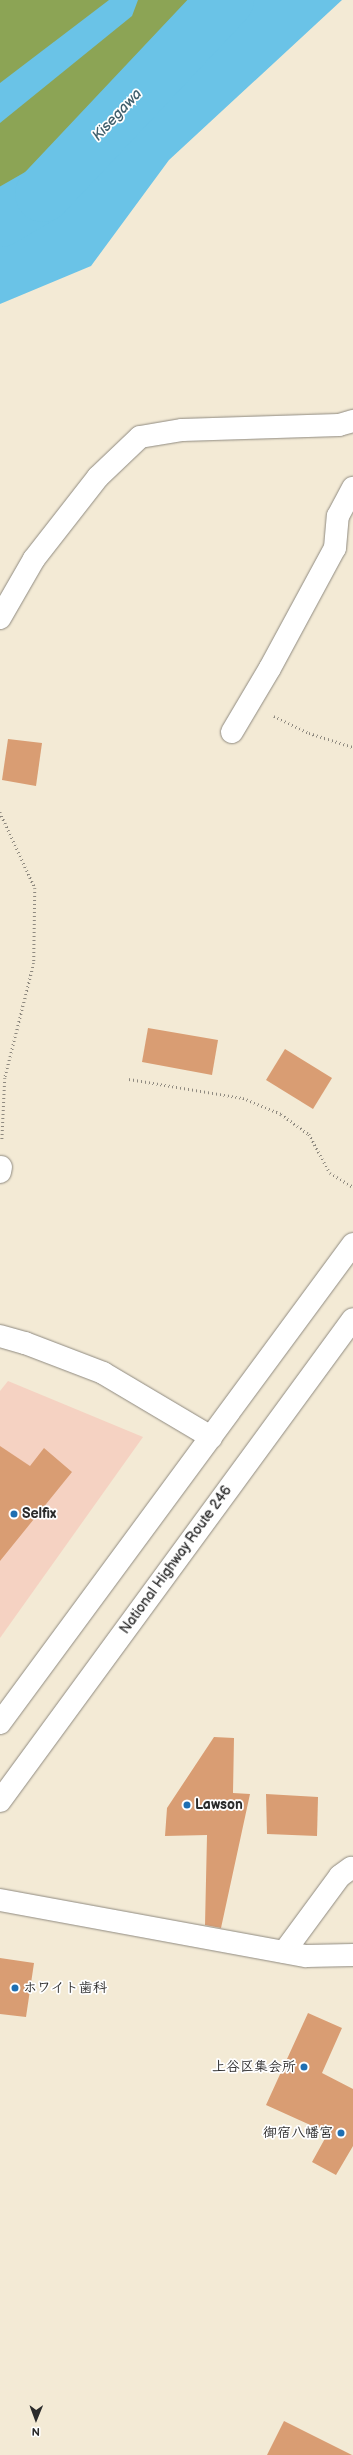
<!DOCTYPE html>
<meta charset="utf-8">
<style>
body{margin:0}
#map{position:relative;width:353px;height:2455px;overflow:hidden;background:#f3ead5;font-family:"Balsamiq Sans","Klee One",sans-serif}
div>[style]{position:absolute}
.built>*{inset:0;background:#f5d2c2}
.forest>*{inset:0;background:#8ca455}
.water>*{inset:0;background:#6ac3e7}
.river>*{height:56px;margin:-28px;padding:0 28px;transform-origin:28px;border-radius:28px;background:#6ac3e7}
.building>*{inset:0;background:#d99d73}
.path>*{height:2.5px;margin-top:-1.25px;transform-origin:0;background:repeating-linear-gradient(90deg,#8f8a80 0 1px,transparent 0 4px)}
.roads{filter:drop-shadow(0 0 1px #8f8a80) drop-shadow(0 0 1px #8f8a80)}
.minor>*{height:22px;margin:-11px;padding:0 11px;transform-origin:11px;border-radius:11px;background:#fff}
.tertiary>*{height:22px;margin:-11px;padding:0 11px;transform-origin:11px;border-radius:11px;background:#fff}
.trunk>*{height:22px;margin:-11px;padding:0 11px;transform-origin:11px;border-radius:11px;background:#fff}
.dots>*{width:11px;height:11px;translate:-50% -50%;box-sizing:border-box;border:2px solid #fff;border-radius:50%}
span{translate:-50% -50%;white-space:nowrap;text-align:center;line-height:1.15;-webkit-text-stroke:3.5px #fff;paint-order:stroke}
.poi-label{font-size:14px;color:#2b2b2b;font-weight:700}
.left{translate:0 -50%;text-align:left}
.right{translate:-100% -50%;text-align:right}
.street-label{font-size:14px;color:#2b2b2b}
.water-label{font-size:15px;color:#41606d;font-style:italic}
.north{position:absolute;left:16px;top:2399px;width:40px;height:40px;-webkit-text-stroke:3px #fff;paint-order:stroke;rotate:181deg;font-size:11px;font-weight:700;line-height:16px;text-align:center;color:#2b2b2b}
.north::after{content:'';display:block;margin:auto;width:14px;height:18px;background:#2b2b2b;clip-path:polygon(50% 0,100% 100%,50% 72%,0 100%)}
</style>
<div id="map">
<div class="built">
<div style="clip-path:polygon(8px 1381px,143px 1437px,0 1638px,0 1391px)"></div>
</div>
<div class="forest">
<div style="clip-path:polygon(0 0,228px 0,132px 116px,0 214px)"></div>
</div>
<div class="water">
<div style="clip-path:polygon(109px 0,138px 0,132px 16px,0 123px,0 83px)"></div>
<div style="clip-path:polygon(245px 0,342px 0,169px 160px,91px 266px,0 304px,0 209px,160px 97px)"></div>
</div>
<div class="river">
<div style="left:0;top:219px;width:50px;rotate:-30.2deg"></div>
<div style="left:43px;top:194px;width:267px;rotate:-46.7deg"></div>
</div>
<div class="building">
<div style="clip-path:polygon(8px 739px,42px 743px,36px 786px,2px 780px)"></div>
<div style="clip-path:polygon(148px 1028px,218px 1040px,212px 1075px,142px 1062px)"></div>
<div style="clip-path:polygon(285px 1049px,332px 1078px,313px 1109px,266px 1080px)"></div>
<div style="clip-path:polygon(0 1446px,30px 1466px,44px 1448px,72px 1472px,0 1561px)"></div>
<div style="clip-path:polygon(214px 1737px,234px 1738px,233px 1793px,250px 1794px,221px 1928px,205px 1925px,207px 1835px,165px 1836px,167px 1808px)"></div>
<div style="clip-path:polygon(266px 1794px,318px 1797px,317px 1836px,267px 1834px)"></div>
<div style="clip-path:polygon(0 1958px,34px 1963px,26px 2017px,0 2014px)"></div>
<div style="clip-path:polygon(308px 2013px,342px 2028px,322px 2073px,353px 2089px,353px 2146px,336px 2175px,312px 2162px,328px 2133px,266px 2105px)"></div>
<div style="clip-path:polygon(284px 2421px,352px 2455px,267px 2455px)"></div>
</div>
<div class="path">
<div style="left:274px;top:716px;width:39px;rotate:26deg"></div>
<div style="left:309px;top:733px;width:46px;rotate:17.7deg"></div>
<div style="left:0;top:812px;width:84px;rotate:65.3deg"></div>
<div style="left:35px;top:888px;width:75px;rotate:90.8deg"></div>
<div style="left:34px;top:963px;width:119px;rotate:104.2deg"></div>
<div style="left:5px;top:1078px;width:63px;rotate:92.7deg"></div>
<div style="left:129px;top:1079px;width:116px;rotate:9.5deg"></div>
<div style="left:243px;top:1098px;width:41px;rotate:22.8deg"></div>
<div style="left:281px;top:1114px;width:34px;rotate:36deg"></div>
<div style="left:309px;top:1134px;width:44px;rotate:61.7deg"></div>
<div style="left:330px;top:1173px;width:27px;rotate:31deg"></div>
</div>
<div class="roads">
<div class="minor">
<div style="left:0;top:618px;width:68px;rotate:-60deg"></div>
<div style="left:34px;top:559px;width:104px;rotate:-52deg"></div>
<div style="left:98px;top:477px;width:58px;rotate:-43.6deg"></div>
<div style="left:140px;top:437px;width:43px;rotate:-9.5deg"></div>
<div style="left:182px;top:430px;width:157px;rotate:-1.8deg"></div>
<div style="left:339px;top:425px;width:15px;rotate:-16deg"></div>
<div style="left:232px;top:732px;width:74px;rotate:-59.3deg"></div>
<div style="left:270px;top:668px;width:136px;rotate:-61.6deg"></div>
<div style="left:335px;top:548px;width:32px;rotate:-85deg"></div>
<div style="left:338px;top:516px;width:32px;rotate:-62deg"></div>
<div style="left:0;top:1172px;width:5px;rotate:-79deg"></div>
<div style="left:0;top:1336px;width:26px;rotate:16deg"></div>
<div style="left:25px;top:1343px;width:84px;rotate:21deg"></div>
<div style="left:103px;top:1373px;width:126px;rotate:30.7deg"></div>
<div style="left:284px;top:1952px;width:94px;rotate:-53.6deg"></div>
<div style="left:340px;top:1876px;width:14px;rotate:-36deg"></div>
</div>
<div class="tertiary">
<div style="left:0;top:1900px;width:311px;rotate:10.4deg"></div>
<div style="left:306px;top:1956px;width:47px;rotate:-1.2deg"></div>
</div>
<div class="trunk">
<div style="left:0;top:1723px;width:595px;rotate:-53.61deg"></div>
<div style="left:0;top:1801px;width:597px;rotate:-53.78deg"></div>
</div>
</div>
<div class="dots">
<div style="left:14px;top:1514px;background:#1f6fb2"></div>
<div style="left:187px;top:1805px;background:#1f6fb2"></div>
<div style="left:15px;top:1988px;background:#1f6fb2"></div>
<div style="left:304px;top:2067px;background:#1f6fb2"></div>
<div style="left:341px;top:2133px;background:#1f6fb2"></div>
</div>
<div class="poi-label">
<span class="left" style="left:22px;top:1514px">Selfix</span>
<span class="left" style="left:195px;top:1805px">Lawson</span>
<span class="left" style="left:23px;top:1988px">ホワイト歯科</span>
<span class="right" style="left:296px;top:2067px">上谷区集会所</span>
<span class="right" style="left:333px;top:2133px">御宿八幡宮</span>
</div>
<div class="street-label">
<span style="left:176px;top:1560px;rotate:-54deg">National Highway Route 246</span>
</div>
<div class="water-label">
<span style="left:117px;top:115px;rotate:-47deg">Kisegawa</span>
</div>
<div class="north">N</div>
</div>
